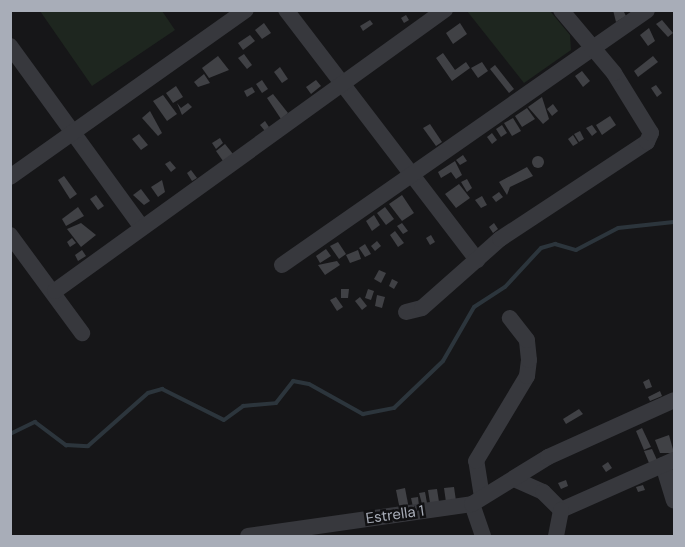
<!DOCTYPE html>
<style>
body{margin:0}
#map{position:relative;width:685px;height:547px;overflow:hidden;background:#161618;font-family:"DM Sans",sans-serif}
div>[style]{position:absolute}
.green>*{inset:0;background:#1e261f}
.stream>*{height:4px;margin:-2px;padding:0 2px;transform-origin:2px;border-radius:2px;background:#2c353c}
.building>*{inset:0;background:#404145}
.round{border-radius:50%}
.minor>*{height:16px;margin:-8px;padding:0 8px;transform-origin:8px;border-radius:8px;background:#37383d}
span{translate:-50% -50%;white-space:nowrap;text-align:center;line-height:1.15;-webkit-text-stroke:5px #111113;paint-order:stroke}
.street-label{font-size:15px;color:#a8adb8}
.frame{position:absolute;inset:0;border:12px solid #a8adb8;pointer-events:none}
</style>
<div id="map">
<div class="green">
<div style="clip-path:polygon(40px 11px,162px 11px,175px 30px,92px 86px)"></div>
<div style="clip-path:polygon(467px 11px,550px 11px,570px 35px,571px 50px,524px 83px)"></div>
</div>
<div class="stream">
<div style="left:10px;top:434px;width:28px;rotate:-26deg"></div>
<div style="left:35px;top:422px;width:39px;rotate:37deg"></div>
<div style="left:66px;top:445px;width:22px;rotate:3deg"></div>
<div style="left:88px;top:446px;width:80px;rotate:-41.5deg"></div>
<div style="left:148px;top:393px;width:15px;rotate:-16deg"></div>
<div style="left:162px;top:389px;width:69px;rotate:26.6deg"></div>
<div style="left:224px;top:420px;width:24px;rotate:-36deg"></div>
<div style="left:243px;top:406px;width:33px;rotate:-5deg"></div>
<div style="left:276px;top:403px;width:28px;rotate:-52deg"></div>
<div style="left:293px;top:381px;width:16px;rotate:11deg"></div>
<div style="left:309px;top:384px;width:62px;rotate:29.1deg"></div>
<div style="left:363px;top:414px;width:32px;rotate:-11deg"></div>
<div style="left:394px;top:408px;width:68px;rotate:-43.8deg"></div>
<div style="left:443px;top:361px;width:62px;rotate:-60.1deg"></div>
<div style="left:474px;top:307px;width:37px;rotate:-33deg"></div>
<div style="left:505px;top:287px;width:53px;rotate:-47.3deg"></div>
<div style="left:541px;top:248px;width:15px;rotate:-16deg"></div>
<div style="left:555px;top:244px;width:22px;rotate:16deg"></div>
<div style="left:576px;top:250px;width:47px;rotate:-27.6deg"></div>
<div style="left:618px;top:228px;width:56px;rotate:-6.1deg"></div>
</div>
<div class="building">
<div style="clip-path:polygon(613px 10px,623px 10px,626px 16px,616px 22px)"></div>
<div style="clip-path:polygon(406px 15px,409px 20px,404px 23px,401px 18px)"></div>
<div style="clip-path:polygon(370px 20px,373px 24px,363px 31px,360px 26px)"></div>
<div style="clip-path:polygon(662px 20px,673px 33px,668px 37px,656px 24px)"></div>
<div style="clip-path:polygon(264px 23px,271px 33px,262px 39px,255px 30px)"></div>
<div style="clip-path:polygon(460px 23px,467px 34px,453px 44px,446px 33px)"></div>
<div style="clip-path:polygon(649px 28px,655px 41px,648px 46px,640px 35px)"></div>
<div style="clip-path:polygon(250px 35px,255px 41px,243px 50px,238px 43px)"></div>
<div style="clip-path:polygon(443px 53px,455px 70px,466px 62px,470px 68px,452px 81px,436px 58px)"></div>
<div style="clip-path:polygon(244px 54px,252px 65px,247px 69px,238px 58px)"></div>
<div style="clip-path:polygon(218px 56px,229px 70px,209px 78px,202px 68px)"></div>
<div style="clip-path:polygon(653px 56px,658px 62px,638px 77px,634px 71px)"></div>
<div style="clip-path:polygon(482px 62px,488px 71px,478px 78px,471px 68px)"></div>
<div style="clip-path:polygon(495px 65px,514px 89px,509px 93px,490px 69px)"></div>
<div style="clip-path:polygon(280px 67px,288px 79px,282px 83px,274px 72px)"></div>
<div style="clip-path:polygon(582px 71px,590px 81px,583px 87px,575px 76px)"></div>
<div style="clip-path:polygon(204px 74px,210px 83px,198px 87px,194px 82px)"></div>
<div style="clip-path:polygon(262px 80px,268px 89px,262px 93px,256px 84px)"></div>
<div style="clip-path:polygon(316px 80px,321px 86px,311px 94px,306px 87px)"></div>
<div style="clip-path:polygon(656px 85px,662px 93px,657px 97px,651px 88px)"></div>
<div style="clip-path:polygon(176px 86px,183px 97px,173px 103px,166px 93px)"></div>
<div style="clip-path:polygon(252px 87px,255px 92px,247px 97px,244px 91px)"></div>
<div style="clip-path:polygon(273px 94px,288px 113px,281px 119px,267px 98px)"></div>
<div style="clip-path:polygon(163px 95px,177px 114px,167px 121px,153px 101px)"></div>
<div style="clip-path:polygon(542px 97px,549px 119px,543px 124px,528px 107px)"></div>
<div style="clip-path:polygon(177px 103px,181px 108px,188px 103px,192px 107px,182px 115px)"></div>
<div style="clip-path:polygon(553px 104px,558px 111px,552px 116px,547px 109px)"></div>
<div style="clip-path:polygon(527px 108px,535px 119px,522px 127px,515px 116px)"></div>
<div style="clip-path:polygon(150px 111px,162px 133px,158px 136px,142px 118px)"></div>
<div style="clip-path:polygon(610px 116px,616px 125px,602px 135px,596px 125px)"></div>
<div style="clip-path:polygon(513px 118px,521px 131px,512px 136px,504px 123px)"></div>
<div style="clip-path:polygon(265px 121px,269px 127px,265px 131px,260px 125px)"></div>
<div style="clip-path:polygon(430px 124px,442px 142px,436px 146px,423px 128px)"></div>
<div style="clip-path:polygon(502px 125px,507px 133px,501px 137px,496px 129px)"></div>
<div style="clip-path:polygon(592px 125px,597px 132px,592px 136px,586px 128px)"></div>
<div style="clip-path:polygon(580px 131px,584px 139px,579px 142px,574px 134px)"></div>
<div style="clip-path:polygon(492px 133px,497px 140px,492px 144px,487px 137px)"></div>
<div style="clip-path:polygon(139px 134px,148px 145px,141px 150px,132px 139px)"></div>
<div style="clip-path:polygon(573px 135px,578px 143px,573px 146px,568px 139px)"></div>
<div style="clip-path:polygon(220px 138px,223px 143px,216px 149px,212px 143px)"></div>
<div style="clip-path:polygon(225px 144px,233px 154px,223px 161px,216px 151px)"></div>
<div style="clip-path:polygon(463px 155px,467px 161px,460px 165px,456px 160px)"></div>
<div class="round" style="left:532px;top:156px;width:12px;height:12px"></div>
<div style="clip-path:polygon(170px 161px,176px 168px,171px 172px,165px 164px)"></div>
<div style="clip-path:polygon(455px 161px,462px 175px,456px 179px,451px 172px,441px 178px,438px 172px)"></div>
<div style="clip-path:polygon(527px 167px,533px 176px,510px 187px,507px 195px,499px 182px)"></div>
<div style="clip-path:polygon(191px 170px,197px 178px,192px 181px,187px 173px)"></div>
<div style="clip-path:polygon(64px 176px,77px 194px,70px 199px,58px 180px)"></div>
<div style="clip-path:polygon(467px 179px,472px 188px,467px 192px,461px 182px)"></div>
<div style="clip-path:polygon(162px 180px,165px 192px,158px 197px,151px 187px)"></div>
<div style="clip-path:polygon(459px 184px,470px 198px,456px 208px,445px 194px)"></div>
<div style="clip-path:polygon(141px 189px,150px 201px,144px 205px,133px 195px)"></div>
<div style="clip-path:polygon(499px 192px,503px 197px,496px 202px,492px 197px)"></div>
<div style="clip-path:polygon(96px 195px,104px 206px,98px 210px,90px 199px)"></div>
<div style="clip-path:polygon(402px 195px,414px 213px,402px 221px,389px 204px)"></div>
<div style="clip-path:polygon(482px 196px,487px 205px,481px 208px,475px 200px)"></div>
<div style="clip-path:polygon(78px 207px,84px 216px,66px 226px,62px 219px)"></div>
<div style="clip-path:polygon(385px 207px,394px 219px,386px 225px,377px 213px)"></div>
<div style="clip-path:polygon(374px 215px,380px 225px,372px 231px,366px 221px)"></div>
<div style="clip-path:polygon(81px 223px,96px 235px,81px 247px,67px 229px)"></div>
<div style="clip-path:polygon(402px 223px,408px 231px,403px 234px,397px 226px)"></div>
<div style="clip-path:polygon(494px 223px,498px 229px,493px 233px,489px 227px)"></div>
<div style="clip-path:polygon(395px 231px,404px 243px,398px 247px,390px 235px)"></div>
<div style="clip-path:polygon(431px 235px,435px 242px,430px 245px,426px 238px)"></div>
<div style="clip-path:polygon(72px 238px,76px 243px,70px 247px,67px 242px)"></div>
<div style="clip-path:polygon(377px 241px,381px 246px,375px 251px,371px 246px)"></div>
<div style="clip-path:polygon(338px 242px,346px 254px,339px 259px,330px 246px)"></div>
<div style="clip-path:polygon(365px 244px,371px 254px,365px 257px,359px 248px)"></div>
<div style="clip-path:polygon(326px 249px,331px 256px,320px 263px,316px 256px)"></div>
<div style="clip-path:polygon(82px 250px,86px 256px,78px 261px,75px 255px)"></div>
<div style="clip-path:polygon(358px 250px,361px 259px,350px 263px,346px 255px)"></div>
<div style="clip-path:polygon(337px 261px,340px 265px,325px 275px,318px 265px)"></div>
<div style="clip-path:polygon(379px 270px,386px 273px,381px 283px,374px 279px)"></div>
<div style="clip-path:polygon(392px 279px,398px 282px,394px 289px,389px 286px)"></div>
<div style="clip-path:polygon(341px 289px,349px 289px,348px 298px,341px 298px)"></div>
<div style="clip-path:polygon(368px 289px,374px 291px,371px 300px,365px 298px)"></div>
<div style="clip-path:polygon(377px 295px,385px 297px,382px 308px,375px 306px)"></div>
<div style="clip-path:polygon(336px 297px,343px 307px,337px 311px,330px 300px)"></div>
<div style="clip-path:polygon(360px 297px,367px 306px,362px 310px,355px 301px)"></div>
<div style="clip-path:polygon(649px 379px,652px 387px,646px 389px,643px 382px)"></div>
<div style="clip-path:polygon(660px 391px,662px 396px,650px 401px,648px 397px)"></div>
<div style="clip-path:polygon(579px 409px,583px 414px,566px 424px,563px 419px)"></div>
<div style="clip-path:polygon(642px 428px,651px 447px,644px 450px,636px 431px)"></div>
<div style="clip-path:polygon(669px 435px,674px 453px,660px 453px,655px 440px)"></div>
<div style="clip-path:polygon(652px 449px,657px 460px,649px 463px,644px 451px)"></div>
<div style="clip-path:polygon(608px 462px,612px 468px,606px 472px,602px 466px)"></div>
<div style="clip-path:polygon(566px 480px,568px 486px,561px 489px,558px 483px)"></div>
<div style="clip-path:polygon(643px 485px,645px 490px,638px 492px,636px 487px)"></div>
<div style="clip-path:polygon(454px 487px,456px 501px,446px 502px,444px 488px)"></div>
<div style="clip-path:polygon(405px 488px,409px 509px,400px 510px,396px 490px)"></div>
<div style="clip-path:polygon(437px 489px,439px 502px,430px 503px,428px 490px)"></div>
<div style="clip-path:polygon(425px 492px,427px 503px,422px 504px,419px 493px)"></div>
<div style="clip-path:polygon(418px 497px,419px 506px,413px 507px,411px 498px)"></div>
</div>
<div class="minor">
<div style="left:286px;top:10px;width:315px;rotate:52.6deg"></div>
<div style="left:10px;top:46px;width:221px;rotate:54deg"></div>
<div style="left:10px;top:177px;width:289px;rotate:-35.3deg"></div>
<div style="left:10px;top:235px;width:122px;rotate:53.7deg"></div>
<div style="left:282px;top:265px;width:445px;rotate:-34.9deg"></div>
<div style="left:55px;top:291px;width:481px;rotate:-35.8deg"></div>
<div style="left:406px;top:312px;width:16px;rotate:-14deg"></div>
<div style="left:422px;top:308px;width:104px;rotate:-41.5deg"></div>
<div style="left:500px;top:239px;width:176px;rotate:-33.4deg"></div>
<div style="left:647px;top:142px;width:10px;rotate:-66deg"></div>
<div style="left:651px;top:133px;width:70px;rotate:-121.7deg"></div>
<div style="left:614px;top:73px;width:82px;rotate:-130.1deg"></div>
<div style="left:663px;top:465px;width:37px;rotate:73deg"></div>
<div style="left:514px;top:479px;width:32px;rotate:24deg"></div>
<div style="left:543px;top:492px;width:25px;rotate:45deg"></div>
<div style="left:561px;top:510px;width:124px;rotate:-23.9deg"></div>
<div style="left:482px;top:497px;width:36px;rotate:-99deg"></div>
<div style="left:476px;top:461px;width:99px;rotate:-59deg"></div>
<div style="left:527px;top:376px;width:16px;rotate:-83deg"></div>
<div style="left:529px;top:360px;width:20px;rotate:-96deg"></div>
<div style="left:527px;top:340px;width:28px;rotate:-128deg"></div>
<div style="left:472px;top:504px;width:34px;rotate:71deg"></div>
<div style="left:248px;top:536px;width:226px;rotate:-8.1deg"></div>
<div style="left:472px;top:504px;width:89px;rotate:-31.7deg"></div>
<div style="left:548px;top:457px;width:138px;rotate:-24.3deg"></div>
<div style="left:556px;top:536px;width:26px;rotate:-79deg"></div>
</div>
<div class="street-label">
<span style="left:395px;top:515px;rotate:-8deg">Estrella 1</span>
</div>
<div class="frame"></div>
</div>
